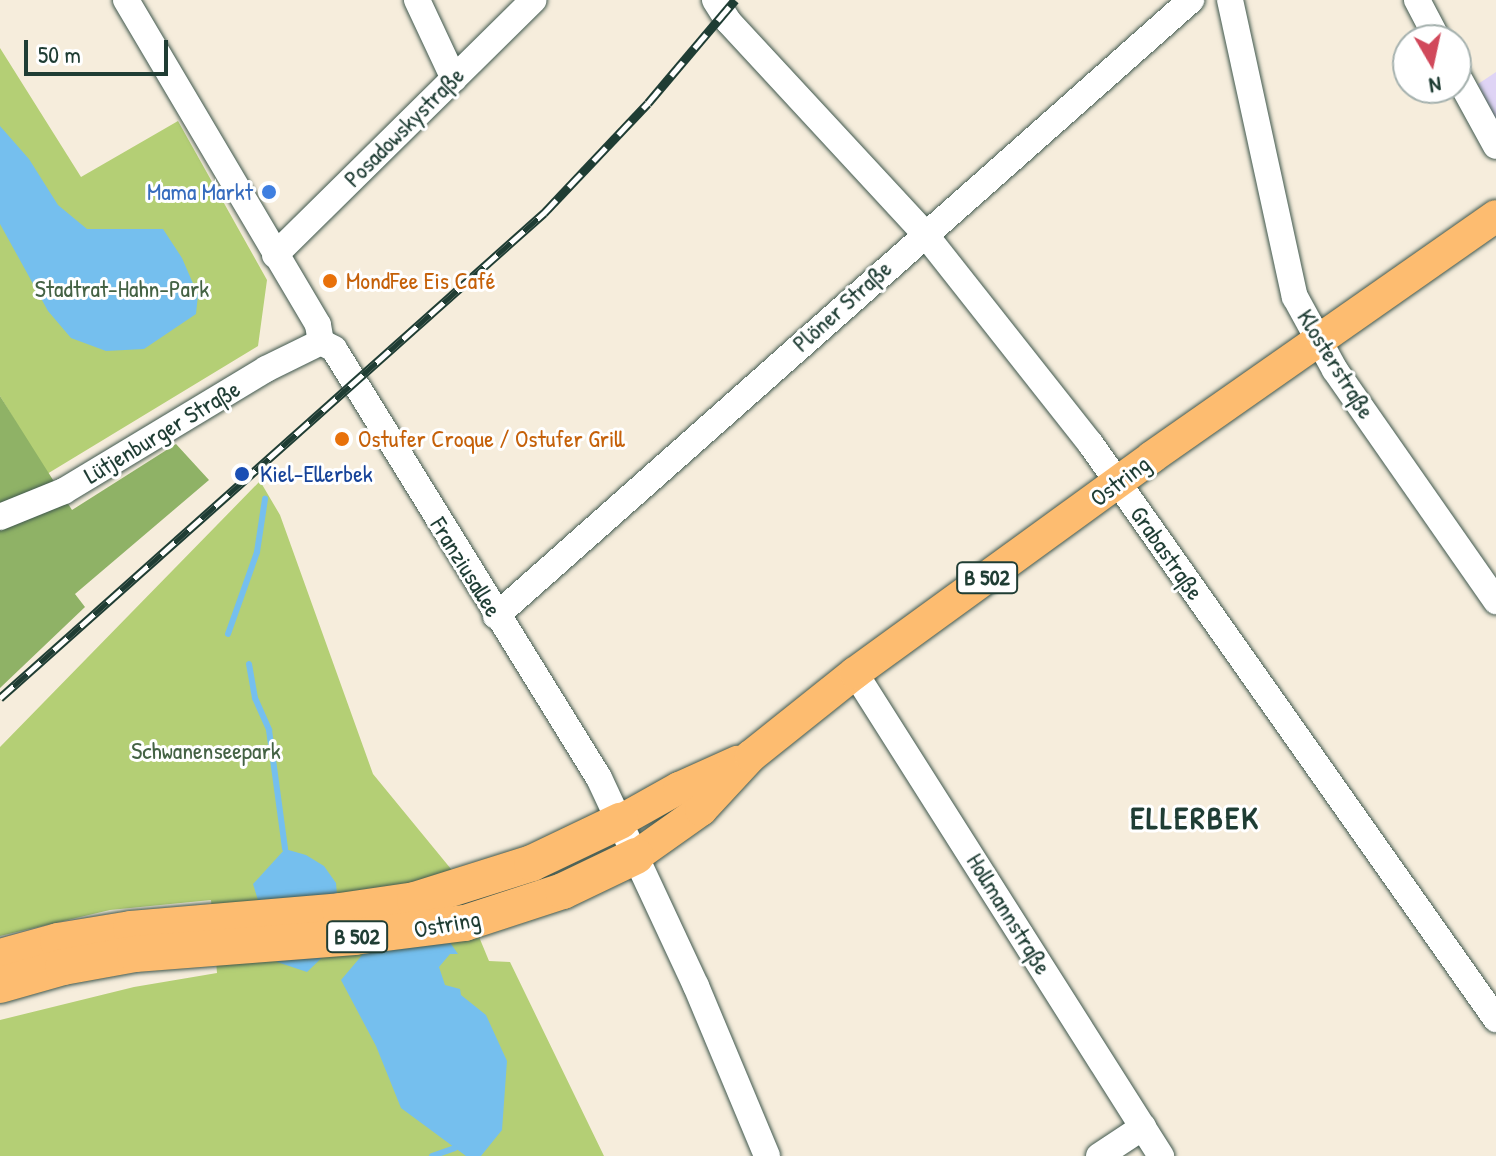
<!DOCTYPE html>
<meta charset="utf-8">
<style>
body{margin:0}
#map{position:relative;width:1496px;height:1156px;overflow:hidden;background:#f6eddc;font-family:"Patrick Hand",sans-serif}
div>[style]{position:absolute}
.built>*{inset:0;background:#dfd4f5}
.green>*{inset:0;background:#b4cf75}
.forest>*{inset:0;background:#8fb266}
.water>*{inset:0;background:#75bfee}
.stream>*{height:6px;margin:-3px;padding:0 3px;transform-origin:3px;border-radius:3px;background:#75bfee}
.roads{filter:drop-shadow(0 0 2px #3f574d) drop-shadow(0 0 2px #3f574d)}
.minor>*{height:26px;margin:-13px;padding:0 13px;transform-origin:13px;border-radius:13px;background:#fff}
.major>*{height:32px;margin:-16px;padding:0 16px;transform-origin:16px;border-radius:16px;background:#fdbc70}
.highway>*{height:36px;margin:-18px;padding:0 18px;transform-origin:18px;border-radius:18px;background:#fdbc70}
.rail>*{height:9px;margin-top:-4.5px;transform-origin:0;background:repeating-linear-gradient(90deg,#fff 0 18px,#1f3d34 0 36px);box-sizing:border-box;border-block:2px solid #1f3d34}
.dots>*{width:22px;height:22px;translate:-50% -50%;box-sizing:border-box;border:4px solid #fff;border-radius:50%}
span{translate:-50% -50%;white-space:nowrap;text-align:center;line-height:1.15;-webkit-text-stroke:6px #fff;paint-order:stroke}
.shield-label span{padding:2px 6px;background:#fff;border:2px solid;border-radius:6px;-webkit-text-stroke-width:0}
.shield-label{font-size:22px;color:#1f3d34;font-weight:700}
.street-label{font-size:24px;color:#1f3d34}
.shop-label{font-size:24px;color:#366cbe}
.right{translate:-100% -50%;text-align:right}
.food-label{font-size:24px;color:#c56008}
.left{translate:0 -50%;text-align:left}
.park-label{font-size:24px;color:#446244}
.transit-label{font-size:24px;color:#164399}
.district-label{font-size:32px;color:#1f3d34;font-weight:700;letter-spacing:2px}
.north{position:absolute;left:1392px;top:24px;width:80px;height:80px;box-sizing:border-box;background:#fff;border:2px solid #a5b1ae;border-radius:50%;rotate:171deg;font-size:22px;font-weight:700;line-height:32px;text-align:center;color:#1f3d34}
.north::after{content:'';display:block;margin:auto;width:28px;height:36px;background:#d1495b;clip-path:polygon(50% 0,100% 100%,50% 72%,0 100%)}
.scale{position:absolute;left:24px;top:40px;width:144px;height:36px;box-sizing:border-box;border:4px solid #1f3d34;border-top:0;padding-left:10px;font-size:24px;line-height:28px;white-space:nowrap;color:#1f3d34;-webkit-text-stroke:6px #fff;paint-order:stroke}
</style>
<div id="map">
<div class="built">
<div style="clip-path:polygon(1496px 72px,1496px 120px,1478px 84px)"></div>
</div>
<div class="green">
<div style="clip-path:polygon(0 48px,81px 177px,178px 121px,267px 280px,258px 346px,47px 474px,0 396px)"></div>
<div style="clip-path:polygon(260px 481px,280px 515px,373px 774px,451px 869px,489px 961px,510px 962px,604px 1156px,0 1156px,0 1020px,134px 987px,217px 973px,211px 900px,110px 910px,0 936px,0 747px)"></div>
</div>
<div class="forest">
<div style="clip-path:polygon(0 396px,72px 510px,176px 444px,209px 480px,75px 594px,85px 607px,0 688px)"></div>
</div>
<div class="water">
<div style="clip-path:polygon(0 126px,29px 159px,58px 205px,87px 229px,163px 229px,182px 258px,198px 295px,196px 314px,144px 349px,106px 351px,71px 338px,48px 311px,0 224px)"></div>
<div style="clip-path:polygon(285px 849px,306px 855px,324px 866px,336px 883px,338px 907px,332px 948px,307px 972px,277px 962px,253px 884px)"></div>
<div style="clip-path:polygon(418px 896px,458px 954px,450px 954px,439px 967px,445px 985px,460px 989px,461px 995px,486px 1015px,507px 1061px,502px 1130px,481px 1156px,466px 1156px,401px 1108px,376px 1046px,341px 980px,363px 954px,380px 897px)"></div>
</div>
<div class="stream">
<div style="left:228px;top:634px;width:87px;rotate:-70.5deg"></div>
<div style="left:257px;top:552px;width:54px;rotate:-81.4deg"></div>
<div style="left:249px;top:664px;width:35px;rotate:80deg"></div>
<div style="left:255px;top:698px;width:35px;rotate:66deg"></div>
<div style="left:269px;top:730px;width:120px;rotate:82.3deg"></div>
<div style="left:432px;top:1156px;width:24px;rotate:-19deg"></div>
</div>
<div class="roads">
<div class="minor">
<div style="left:126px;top:0;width:377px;rotate:59.4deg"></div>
<div style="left:318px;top:325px;width:17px;rotate:80deg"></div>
<div style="left:417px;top:0;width:87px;rotate:64.9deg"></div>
<div style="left:715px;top:0;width:25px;rotate:58deg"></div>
<div style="left:728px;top:21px;width:289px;rotate:47.2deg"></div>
<div style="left:924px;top:233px;width:268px;rotate:51.7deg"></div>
<div style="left:1090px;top:443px;width:705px;rotate:54.82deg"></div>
<div style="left:1230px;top:0;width:304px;rotate:77.7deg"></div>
<div style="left:1295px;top:297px;width:83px;rotate:61.3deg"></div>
<div style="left:1335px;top:370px;width:282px;rotate:55.1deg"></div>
<div style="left:1417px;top:0;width:45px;rotate:62.3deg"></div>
<div style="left:1456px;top:73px;width:83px;rotate:61.3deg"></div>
<div style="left:275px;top:255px;width:363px;rotate:-44.6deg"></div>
<div style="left:321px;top:342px;width:15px;rotate:28deg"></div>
<div style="left:334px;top:349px;width:504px;rotate:58.3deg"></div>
<div style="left:599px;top:778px;width:230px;rotate:65deg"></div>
<div style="left:696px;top:986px;width:184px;rotate:67.3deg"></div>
<div style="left:0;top:517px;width:69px;rotate:-22.1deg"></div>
<div style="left:64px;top:491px;width:236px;rotate:-31.1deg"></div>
<div style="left:266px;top:369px;width:61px;rotate:-26.1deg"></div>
<div style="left:496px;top:616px;width:929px;rotate:-41.55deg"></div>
<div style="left:855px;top:673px;width:572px;rotate:57.64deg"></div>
<div style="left:1099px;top:1156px;width:53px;rotate:-33.4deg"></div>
</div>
<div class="major">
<div style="left:620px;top:821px;width:68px;rotate:-29.2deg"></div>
<div style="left:679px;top:788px;width:64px;rotate:-24.1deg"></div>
<div style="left:636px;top:856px;width:80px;rotate:-35.3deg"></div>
<div style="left:701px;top:810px;width:74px;rotate:-47.2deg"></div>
<div style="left:751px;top:756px;width:133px;rotate:-38.6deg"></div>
<div style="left:855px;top:673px;width:367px;rotate:-36deg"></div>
<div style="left:1152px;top:457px;width:420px;rotate:-35deg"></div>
</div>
<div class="highway">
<div style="left:0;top:957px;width:60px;rotate:-15.4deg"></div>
<div style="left:58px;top:941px;width:74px;rotate:-9.3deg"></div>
<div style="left:131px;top:929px;width:210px;rotate:-4.9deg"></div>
<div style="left:340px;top:911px;width:76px;rotate:-8.3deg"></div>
<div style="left:415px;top:900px;width:123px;rotate:-17.5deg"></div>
<div style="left:532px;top:863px;width:98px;rotate:-25.5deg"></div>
<div style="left:0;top:985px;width:66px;rotate:-15.9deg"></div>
<div style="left:63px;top:967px;width:73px;rotate:-10.2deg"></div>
<div style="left:135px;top:954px;width:220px;rotate:-4.4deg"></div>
<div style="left:354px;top:937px;width:112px;rotate:-7.2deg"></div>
<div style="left:465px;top:923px;width:103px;rotate:-18.1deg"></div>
<div style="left:563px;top:891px;width:81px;rotate:-25.6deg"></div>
</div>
</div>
<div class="rail">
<div style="left:0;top:698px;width:729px;rotate:-41.72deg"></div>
<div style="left:544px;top:213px;width:151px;rotate:-46.6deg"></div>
<div style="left:648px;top:103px;width:135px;rotate:-49.8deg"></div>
</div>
<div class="dots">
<div style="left:269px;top:192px;background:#3f7fe0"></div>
<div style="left:330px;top:281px;background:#e8710a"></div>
<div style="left:342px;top:439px;background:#e8710a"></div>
<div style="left:242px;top:474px;background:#1a4fb4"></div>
</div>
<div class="shield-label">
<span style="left:987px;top:578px">B 502</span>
<span style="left:357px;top:937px">B 502</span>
</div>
<div class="street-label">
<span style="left:404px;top:127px;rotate:-45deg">Posadowskystraße</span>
<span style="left:842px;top:306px;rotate:-42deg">Plöner Straße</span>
<span style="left:1336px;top:364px;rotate:58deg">Klosterstraße</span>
<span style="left:162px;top:432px;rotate:-31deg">Lütjenburger Straße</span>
<span style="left:1120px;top:481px;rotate:-37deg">Ostring</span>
<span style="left:1167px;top:553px;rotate:55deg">Grabastraße</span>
<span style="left:466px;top:567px;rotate:58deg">Franziusallee</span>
<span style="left:1009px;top:914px;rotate:58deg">Hollmannstraße</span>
<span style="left:447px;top:924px;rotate:-10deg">Ostring</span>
</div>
<div class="shop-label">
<span class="right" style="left:253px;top:192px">Mama Markt</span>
</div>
<div class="food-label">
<span class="left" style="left:346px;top:281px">MondFee Eis Café</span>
<span class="left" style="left:358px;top:439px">Ostufer Croque / Ostufer Grill</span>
</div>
<div class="park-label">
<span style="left:122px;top:289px">Stadtrat-Hahn-Park</span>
<span style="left:206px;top:751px">Schwanenseepark</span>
</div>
<div class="transit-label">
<span class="left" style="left:260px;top:474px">Kiel-Ellerbek</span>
</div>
<div class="district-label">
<span style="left:1195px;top:818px">ELLERBEK</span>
</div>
<div class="north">N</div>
<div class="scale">50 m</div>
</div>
